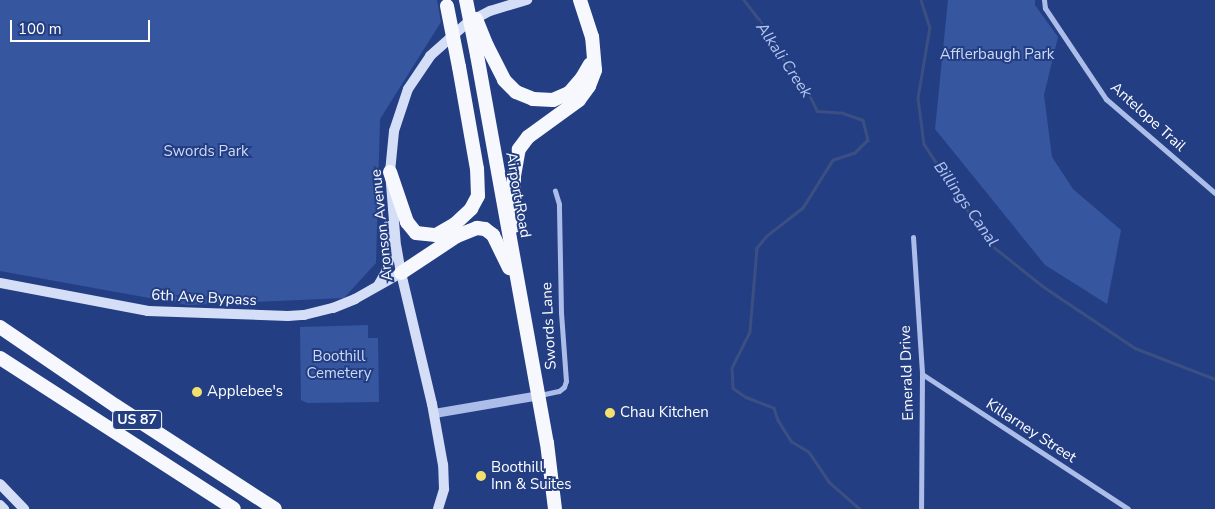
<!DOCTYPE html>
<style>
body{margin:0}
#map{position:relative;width:1215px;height:509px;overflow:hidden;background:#233e83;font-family:"Nunito Sans",sans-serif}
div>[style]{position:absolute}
.green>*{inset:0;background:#3756a0}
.stream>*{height:2.5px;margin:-1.25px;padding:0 1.25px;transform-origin:1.25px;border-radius:1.25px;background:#3b4f82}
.minor>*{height:5px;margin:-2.5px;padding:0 2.5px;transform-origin:2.5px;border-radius:2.5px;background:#abbde8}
.tertiary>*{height:9px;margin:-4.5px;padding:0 4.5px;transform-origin:4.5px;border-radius:4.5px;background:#abbde8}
.secondary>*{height:10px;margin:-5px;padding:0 5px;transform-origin:5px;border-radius:5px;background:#d5def7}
.trunk>*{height:14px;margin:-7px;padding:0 7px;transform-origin:7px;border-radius:7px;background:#f6f8fe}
.trunk-bridge>*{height:14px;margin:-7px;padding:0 7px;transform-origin:7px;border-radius:7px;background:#f6f8fe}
.dots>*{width:14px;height:14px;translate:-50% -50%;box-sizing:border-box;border:2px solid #233e83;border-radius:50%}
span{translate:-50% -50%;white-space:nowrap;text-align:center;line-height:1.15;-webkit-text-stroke:4px #233e83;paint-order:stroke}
.shield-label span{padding:1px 4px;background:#233e83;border:1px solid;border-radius:4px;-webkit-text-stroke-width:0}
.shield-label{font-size:14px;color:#fff;font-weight:700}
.park-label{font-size:15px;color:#cedaf6}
.street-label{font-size:15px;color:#fff}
.poi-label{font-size:15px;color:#fff}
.left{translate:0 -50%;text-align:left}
.water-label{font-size:16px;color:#b6c8f0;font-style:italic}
.scale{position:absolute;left:10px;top:20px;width:140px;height:22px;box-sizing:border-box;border:2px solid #fff;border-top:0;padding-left:6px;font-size:15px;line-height:18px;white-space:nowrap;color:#fff;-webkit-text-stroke:4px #233e83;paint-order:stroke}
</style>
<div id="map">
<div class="green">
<div style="clip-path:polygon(0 0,437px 0,441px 22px,380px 119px,376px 263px,344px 298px,188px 305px,0 271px)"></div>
<div style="clip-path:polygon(948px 0,1035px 0,1035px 5px,1058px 37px,1044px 95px,1052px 157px,1073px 189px,1121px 230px,1107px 304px,1045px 265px,935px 129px)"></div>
<div style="clip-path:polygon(368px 325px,368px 338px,378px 338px,379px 402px,307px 403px,301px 400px,300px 327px)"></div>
</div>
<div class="stream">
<div style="left:744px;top:0;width:24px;rotate:52deg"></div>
<div style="left:759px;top:19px;width:50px;rotate:58.8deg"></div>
<div style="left:785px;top:62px;width:33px;rotate:50deg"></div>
<div style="left:806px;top:87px;width:26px;rotate:65deg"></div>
<div style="left:817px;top:111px;width:26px;rotate:4deg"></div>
<div style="left:843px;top:113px;width:21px;rotate:19deg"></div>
<div style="left:863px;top:120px;width:21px;rotate:76deg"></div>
<div style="left:868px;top:140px;width:18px;rotate:135deg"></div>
<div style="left:855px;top:153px;width:23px;rotate:162deg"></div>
<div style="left:833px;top:160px;width:57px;rotate:122deg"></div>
<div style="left:803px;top:208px;width:46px;rotate:142.1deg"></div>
<div style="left:767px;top:236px;width:16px;rotate:130deg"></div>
<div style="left:757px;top:248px;width:84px;rotate:94.8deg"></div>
<div style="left:750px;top:332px;width:40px;rotate:116.6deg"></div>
<div style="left:732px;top:368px;width:20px;rotate:87deg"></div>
<div style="left:733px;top:388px;width:16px;rotate:35deg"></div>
<div style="left:746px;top:397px;width:30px;rotate:21deg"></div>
<div style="left:774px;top:408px;width:13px;rotate:72deg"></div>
<div style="left:778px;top:420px;width:25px;rotate:58deg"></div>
<div style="left:791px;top:441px;width:21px;rotate:31deg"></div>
<div style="left:809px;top:452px;width:36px;rotate:56deg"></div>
<div style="left:829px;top:482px;width:41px;rotate:41.1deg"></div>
<div style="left:921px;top:0;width:28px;rotate:72deg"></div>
<div style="left:930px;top:27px;width:72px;rotate:99.6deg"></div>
<div style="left:918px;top:98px;width:46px;rotate:82.6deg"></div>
<div style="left:924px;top:144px;width:120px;rotate:56.6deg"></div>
<div style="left:990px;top:244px;width:69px;rotate:38.5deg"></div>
<div style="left:1044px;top:287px;width:110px;rotate:33.8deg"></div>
<div style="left:1135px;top:348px;width:86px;rotate:21.2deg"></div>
</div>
<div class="minor">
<div style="left:1044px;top:0;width:8px;rotate:83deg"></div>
<div style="left:1045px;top:8px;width:110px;rotate:56.2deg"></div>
<div style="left:1106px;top:99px;width:144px;rotate:40.8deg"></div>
<div style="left:913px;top:237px;width:137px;rotate:86.2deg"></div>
<div style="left:922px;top:374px;width:135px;rotate:90.4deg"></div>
<div style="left:922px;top:374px;width:246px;rotate:33.2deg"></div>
<div style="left:540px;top:395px;width:19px;rotate:-12deg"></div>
<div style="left:559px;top:391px;width:6px;rotate:-39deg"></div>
<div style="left:564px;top:387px;width:6px;rotate:-72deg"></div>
<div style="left:566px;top:381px;width:68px;rotate:-94.2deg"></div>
<div style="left:561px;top:313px;width:109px;rotate:-91.1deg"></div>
<div style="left:559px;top:204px;width:14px;rotate:-107deg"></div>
</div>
<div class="tertiary">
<div style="left:434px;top:413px;width:107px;rotate:-9.7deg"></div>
</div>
<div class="secondary">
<div style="left:0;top:283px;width:151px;rotate:10.7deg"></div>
<div style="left:148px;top:311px;width:140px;rotate:2deg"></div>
<div style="left:288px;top:316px;width:16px;rotate:-4deg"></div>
<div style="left:304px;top:315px;width:30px;rotate:-14deg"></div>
<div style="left:333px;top:308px;width:24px;rotate:-22deg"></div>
<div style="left:355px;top:299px;width:53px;rotate:-29.5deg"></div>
<div style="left:379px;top:284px;width:14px;rotate:-60deg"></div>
<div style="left:386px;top:272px;width:13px;rotate:-77deg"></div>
<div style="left:389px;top:259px;width:33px;rotate:-92deg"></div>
<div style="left:0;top:484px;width:35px;rotate:46deg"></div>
<div style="left:0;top:505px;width:6px;rotate:45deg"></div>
<div style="left:438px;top:509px;width:21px;rotate:-73deg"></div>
<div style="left:444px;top:489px;width:24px;rotate:-92deg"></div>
<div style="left:443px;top:465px;width:62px;rotate:-100.2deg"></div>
<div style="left:432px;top:404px;width:135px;rotate:-103.3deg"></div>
<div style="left:401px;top:273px;width:27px;rotate:-100deg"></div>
<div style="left:396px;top:246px;width:74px;rotate:-94.6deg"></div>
<div style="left:390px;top:172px;width:41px;rotate:-84.4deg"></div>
<div style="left:394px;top:131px;width:44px;rotate:-71.6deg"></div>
<div style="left:408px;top:89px;width:40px;rotate:-56deg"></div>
<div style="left:430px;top:56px;width:50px;rotate:-41.7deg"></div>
<div style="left:467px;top:23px;width:26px;rotate:-28deg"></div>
<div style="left:490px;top:11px;width:39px;rotate:-17deg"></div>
</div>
<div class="trunk">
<div style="left:487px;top:46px;width:38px;rotate:63deg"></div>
<div style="left:504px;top:80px;width:17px;rotate:45deg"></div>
<div style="left:516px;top:92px;width:18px;rotate:22deg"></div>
<div style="left:533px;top:99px;width:20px;rotate:3deg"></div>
<div style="left:553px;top:100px;width:17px;rotate:-24deg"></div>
<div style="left:569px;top:93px;width:20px;rotate:-49deg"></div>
<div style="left:582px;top:78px;width:16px;rotate:-60deg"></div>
<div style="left:477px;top:55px;width:394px;rotate:79.8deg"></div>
<div style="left:547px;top:443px;width:66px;rotate:83.1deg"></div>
<div style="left:390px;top:172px;width:53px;rotate:71.2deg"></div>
<div style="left:407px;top:222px;width:14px;rotate:51deg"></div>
<div style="left:416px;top:233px;width:20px;rotate:6deg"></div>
<div style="left:436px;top:235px;width:22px;rotate:-30deg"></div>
<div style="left:455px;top:224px;width:22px;rotate:-43deg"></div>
<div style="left:471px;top:209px;width:15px;rotate:-62deg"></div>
<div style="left:478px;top:196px;width:27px;rotate:-92deg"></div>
<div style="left:477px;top:169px;width:104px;rotate:-100deg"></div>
<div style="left:514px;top:226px;width:50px;rotate:-90deg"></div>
<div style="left:514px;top:176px;width:27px;rotate:-80deg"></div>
<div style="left:519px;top:149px;width:15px;rotate:-53deg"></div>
<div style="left:528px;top:137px;width:63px;rotate:-36deg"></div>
<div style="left:579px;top:100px;width:17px;rotate:-54deg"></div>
<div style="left:589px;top:86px;width:17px;rotate:-69deg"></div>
<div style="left:595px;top:70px;width:33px;rotate:-95deg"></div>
<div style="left:592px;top:37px;width:39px;rotate:-108deg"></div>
<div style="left:401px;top:273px;width:67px;rotate:-33.5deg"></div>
<div style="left:457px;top:236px;width:22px;rotate:-22deg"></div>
<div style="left:477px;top:228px;width:8px;rotate:7deg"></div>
<div style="left:485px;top:229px;width:10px;rotate:37deg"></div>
<div style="left:493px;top:235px;width:37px;rotate:64deg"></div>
<div style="left:0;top:327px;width:140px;rotate:34.3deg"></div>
<div style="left:116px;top:406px;width:189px;rotate:32.9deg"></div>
<div style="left:0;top:358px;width:278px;rotate:32.8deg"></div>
</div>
<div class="trunk-bridge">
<div style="left:466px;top:0;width:56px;rotate:78.7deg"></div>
<div style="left:447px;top:6px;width:62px;rotate:78.9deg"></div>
<div style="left:476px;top:19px;width:29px;rotate:68deg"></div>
</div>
<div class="dots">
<div style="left:197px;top:392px;background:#f4e16d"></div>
<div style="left:610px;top:413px;background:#f4e16d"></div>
<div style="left:481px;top:476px;background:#f4e16d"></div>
</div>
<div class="shield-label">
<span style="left:137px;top:420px">US 87</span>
</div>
<div class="park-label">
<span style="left:997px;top:55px">Afflerbaugh Park</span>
<span style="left:206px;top:152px">Swords Park</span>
<span style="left:339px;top:365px">Boothill<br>Cemetery</span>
</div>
<div class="street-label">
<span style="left:1148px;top:117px;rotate:42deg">Antelope Trail</span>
<span style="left:518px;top:195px;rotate:80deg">Airport Road</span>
<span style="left:382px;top:225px;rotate:-96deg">Aronson Avenue</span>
<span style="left:204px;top:298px;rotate:3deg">6th Ave Bypass</span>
<span style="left:549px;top:326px;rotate:-93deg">Swords Lane</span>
<span style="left:907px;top:373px;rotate:-92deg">Emerald Drive</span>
<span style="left:1031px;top:431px;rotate:33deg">Killarney Street</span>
</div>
<div class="poi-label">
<span class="left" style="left:207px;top:392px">Applebee's</span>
<span class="left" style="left:620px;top:413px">Chau Kitchen</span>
<span class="left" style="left:491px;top:476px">Boothill<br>Inn &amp; Suites</span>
</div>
<div class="water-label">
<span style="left:784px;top:60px;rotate:56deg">Alkali Creek</span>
<span style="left:966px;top:204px;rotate:55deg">Billings Canal</span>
</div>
<div class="scale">100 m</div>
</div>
